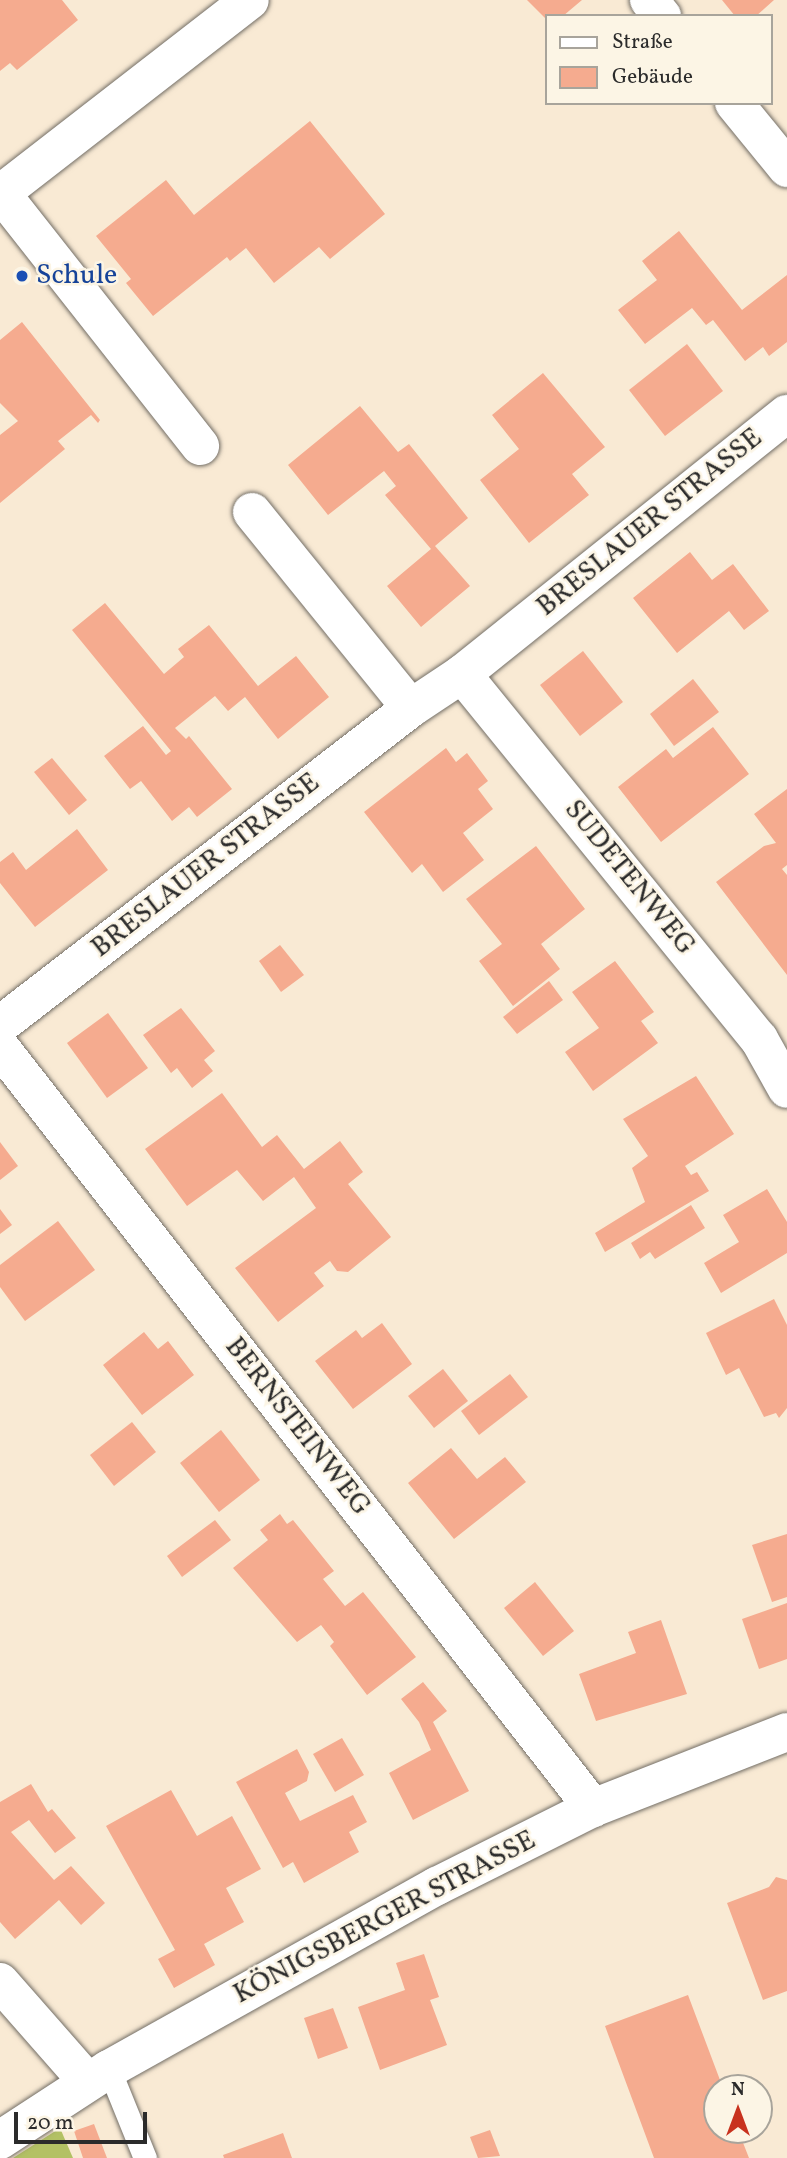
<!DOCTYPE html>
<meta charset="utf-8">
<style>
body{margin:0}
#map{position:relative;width:787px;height:2158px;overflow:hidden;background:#f9ead4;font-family:Vollkorn,serif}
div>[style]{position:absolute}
.green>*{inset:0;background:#b3c164}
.building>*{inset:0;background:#f5ab8f}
.roads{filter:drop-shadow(0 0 2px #736e66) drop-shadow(0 0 2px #736e66)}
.lane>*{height:23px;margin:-11.5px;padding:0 11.5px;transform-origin:11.5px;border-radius:11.5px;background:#fff}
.street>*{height:38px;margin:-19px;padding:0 19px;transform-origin:19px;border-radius:19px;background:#fff}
.dots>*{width:19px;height:19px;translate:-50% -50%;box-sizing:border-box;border:4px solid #fcf5e5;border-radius:50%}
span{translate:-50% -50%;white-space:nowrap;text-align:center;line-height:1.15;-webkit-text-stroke:5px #fcf5e5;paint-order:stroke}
.transit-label{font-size:28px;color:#164399}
.left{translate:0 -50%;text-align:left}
.street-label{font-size:28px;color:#2b2b2b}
.legend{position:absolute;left:545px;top:14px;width:228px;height:91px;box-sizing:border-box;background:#fcf5e5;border:2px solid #a8a49b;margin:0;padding:9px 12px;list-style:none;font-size:21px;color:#2b2b2b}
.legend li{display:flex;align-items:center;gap:14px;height:35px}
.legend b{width:35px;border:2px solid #a8a49b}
.north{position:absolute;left:703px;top:2074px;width:70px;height:70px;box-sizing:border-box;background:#fcf5e5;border:2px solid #a8a49b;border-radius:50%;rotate:0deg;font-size:19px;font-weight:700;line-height:28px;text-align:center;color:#2b2b2b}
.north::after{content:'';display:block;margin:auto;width:24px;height:32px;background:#c8321e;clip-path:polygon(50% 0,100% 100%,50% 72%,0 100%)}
.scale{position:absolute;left:14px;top:2112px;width:133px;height:32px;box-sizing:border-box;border:4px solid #2b2b2b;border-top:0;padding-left:9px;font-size:21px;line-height:24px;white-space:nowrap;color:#2b2b2b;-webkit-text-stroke:5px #fcf5e5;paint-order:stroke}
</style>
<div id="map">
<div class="green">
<div style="clip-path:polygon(60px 2128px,73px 2158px,13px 2158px)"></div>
</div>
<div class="building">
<div style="clip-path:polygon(0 0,62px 0,78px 20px,17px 70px,10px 63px,0 71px)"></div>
<div style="clip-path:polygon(527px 0,582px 0,563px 16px,547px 16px,547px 20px)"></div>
<div style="clip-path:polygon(722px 0,774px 0,756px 16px,735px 16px)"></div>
<div style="clip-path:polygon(310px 121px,385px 214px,330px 259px,319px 247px,274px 283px,246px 248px,230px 261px,227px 257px,153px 316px,126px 283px,131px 279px,96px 236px,166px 180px,194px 215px)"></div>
<div style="clip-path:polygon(679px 231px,742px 310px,787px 275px,787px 342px,769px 356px,763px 347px,745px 361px,713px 320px,706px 325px,692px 308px,645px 344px,618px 310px,657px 280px,642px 261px)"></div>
<div style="clip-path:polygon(22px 322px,100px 420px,98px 423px,91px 415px,58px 441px,65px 449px,0 503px,0 435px,18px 421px,0 403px,0 340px)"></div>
<div style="clip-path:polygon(687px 344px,723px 391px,665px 436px,629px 390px)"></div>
<div style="clip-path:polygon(543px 373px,605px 447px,572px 474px,589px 495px,529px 543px,480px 480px,519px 449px,492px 415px)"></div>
<div style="clip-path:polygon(360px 406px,398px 452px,409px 444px,468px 518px,435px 546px,470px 586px,421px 627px,387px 586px,431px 549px,385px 495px,396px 486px,384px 471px,328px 515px,288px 465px)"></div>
<div style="clip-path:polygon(690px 552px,712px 580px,733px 564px,769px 611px,744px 630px,729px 611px,677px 653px,633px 598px)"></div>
<div style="clip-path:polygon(105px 603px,164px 674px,184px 657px,178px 649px,209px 625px,258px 686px,296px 656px,329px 697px,278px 739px,245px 697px,228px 711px,215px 696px,175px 728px,186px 739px,189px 736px,232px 789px,197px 817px,189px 807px,172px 821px,141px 781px,130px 789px,104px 756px,143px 726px,166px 755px,171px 751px,72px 630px)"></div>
<div style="clip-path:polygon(583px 651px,623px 702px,580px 736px,540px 685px)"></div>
<div style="clip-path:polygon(693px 679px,719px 712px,674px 746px,650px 714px)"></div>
<div style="clip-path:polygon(713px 727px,749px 774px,661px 842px,618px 787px,666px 749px,673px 758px)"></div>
<div style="clip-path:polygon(446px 748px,456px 762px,467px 753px,488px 781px,478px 789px,493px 809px,463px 833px,484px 860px,443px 892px,422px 864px,412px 873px,364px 812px)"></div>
<div style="clip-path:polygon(52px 758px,87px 800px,69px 815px,34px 772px)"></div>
<div style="clip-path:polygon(787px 789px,787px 865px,782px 869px,787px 875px,787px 975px,716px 882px,764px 846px,776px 843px,754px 814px)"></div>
<div style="clip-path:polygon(77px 829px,108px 870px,35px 927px,0 883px,0 862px,13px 852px,26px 870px)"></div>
<div style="clip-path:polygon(536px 846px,585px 909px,541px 944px,560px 969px,513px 1006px,479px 961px,502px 944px,466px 899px)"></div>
<div style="clip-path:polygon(280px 945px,304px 975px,281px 992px,259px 961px)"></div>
<div style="clip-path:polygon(615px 961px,654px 1012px,641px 1021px,658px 1043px,593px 1091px,565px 1052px,599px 1028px,572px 992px)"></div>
<div style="clip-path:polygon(549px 981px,563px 1000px,517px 1034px,503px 1017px)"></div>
<div style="clip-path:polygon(181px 1008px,215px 1051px,204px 1060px,213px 1071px,192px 1088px,177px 1068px,171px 1073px,143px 1035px)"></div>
<div style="clip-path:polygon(108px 1013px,148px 1068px,107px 1098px,67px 1043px)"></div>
<div style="clip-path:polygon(696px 1076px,734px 1134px,685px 1166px,691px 1175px,697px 1172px,709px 1191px,605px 1252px,595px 1233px,645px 1202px,632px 1168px,648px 1156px,623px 1119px)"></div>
<div style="clip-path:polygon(222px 1093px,262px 1147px,277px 1135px,304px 1169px,340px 1141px,363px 1172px,348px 1184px,391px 1237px,348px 1272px,337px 1271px,330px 1261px,314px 1273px,324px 1286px,278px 1322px,235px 1268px,316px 1208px,294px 1177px,263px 1201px,237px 1170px,187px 1206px,145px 1149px)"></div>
<div style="clip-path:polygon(0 1142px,18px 1166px,0 1180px)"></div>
<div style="clip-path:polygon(767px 1189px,787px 1222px,787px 1253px,721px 1293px,704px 1263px,739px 1242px,723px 1215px)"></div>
<div style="clip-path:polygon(691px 1205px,705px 1228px,655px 1259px,650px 1252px,640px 1259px,631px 1243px)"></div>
<div style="clip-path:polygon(0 1209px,12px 1225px,0 1234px)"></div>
<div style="clip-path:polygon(58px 1221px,95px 1270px,25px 1321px,0 1287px,0 1265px)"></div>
<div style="clip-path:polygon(774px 1299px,787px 1325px,787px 1408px,779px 1418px,776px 1413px,764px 1417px,739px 1368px,726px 1375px,706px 1333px)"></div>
<div style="clip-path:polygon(382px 1323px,412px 1364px,353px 1409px,315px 1361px,356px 1330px,362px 1338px)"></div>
<div style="clip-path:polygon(144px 1332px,158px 1349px,168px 1341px,194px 1375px,142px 1415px,103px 1365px)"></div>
<div style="clip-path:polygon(443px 1369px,468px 1401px,434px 1428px,408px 1396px)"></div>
<div style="clip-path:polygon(510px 1374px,528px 1397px,479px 1435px,461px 1411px)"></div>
<div style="clip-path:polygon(132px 1422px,156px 1452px,114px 1486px,90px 1455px)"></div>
<div style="clip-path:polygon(221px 1430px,260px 1480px,219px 1512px,180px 1463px)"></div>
<div style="clip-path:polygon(451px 1448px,477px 1479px,505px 1457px,526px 1482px,454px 1539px,408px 1483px)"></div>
<div style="clip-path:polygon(280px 1514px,287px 1524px,293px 1520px,334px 1571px,323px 1579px,345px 1606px,363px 1592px,416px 1657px,367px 1695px,330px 1646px,334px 1642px,321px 1625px,297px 1642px,233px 1568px,268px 1540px,260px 1530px)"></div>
<div style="clip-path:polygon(215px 1520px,231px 1540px,182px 1577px,167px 1556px)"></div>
<div style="clip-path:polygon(787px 1534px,787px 1597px,772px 1602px,752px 1545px)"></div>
<div style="clip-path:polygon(535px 1582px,574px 1631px,543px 1656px,504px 1608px)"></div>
<div style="clip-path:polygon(787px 1603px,787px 1659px,759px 1669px,742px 1619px)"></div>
<div style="clip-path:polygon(661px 1620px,687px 1694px,596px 1721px,579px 1674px,636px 1653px,628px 1632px)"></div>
<div style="clip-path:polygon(423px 1682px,447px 1711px,433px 1722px,469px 1791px,413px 1820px,389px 1773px,431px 1750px,419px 1722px,401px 1699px)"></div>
<div style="clip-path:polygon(342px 1738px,364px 1775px,335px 1792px,313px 1754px)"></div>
<div style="clip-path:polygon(297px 1749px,309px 1772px,307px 1781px,285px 1793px,300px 1821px,353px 1795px,367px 1822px,349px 1832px,359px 1852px,304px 1883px,293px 1862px,283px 1868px,236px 1782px)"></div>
<div style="clip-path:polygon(31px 1784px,48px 1812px,52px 1809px,76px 1838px,55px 1853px,29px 1820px,11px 1832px,54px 1880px,71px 1866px,105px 1903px,81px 1925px,59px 1900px,15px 1939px,0 1922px,0 1802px)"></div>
<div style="clip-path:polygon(171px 1790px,197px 1836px,232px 1816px,261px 1869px,226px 1888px,244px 1922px,204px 1944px,215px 1965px,174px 1988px,158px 1959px,175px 1950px,106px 1826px)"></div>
<div style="clip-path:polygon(776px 1877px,787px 1880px,787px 1991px,763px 2000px,727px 1903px,769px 1887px)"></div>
<div style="clip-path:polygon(424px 1954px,439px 1997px,430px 2000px,447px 2045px,380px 2070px,358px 2007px,405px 1990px,396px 1963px)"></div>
<div style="clip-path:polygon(688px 1995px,723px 2088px,717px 2088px,717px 2130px,738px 2130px,749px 2158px,654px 2158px,605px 2026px)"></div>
<div style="clip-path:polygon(333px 2008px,348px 2048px,318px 2059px,304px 2018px)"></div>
<div style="clip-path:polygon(94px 2124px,107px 2158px,83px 2158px,74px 2131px)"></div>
<div style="clip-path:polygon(490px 2130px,500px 2156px,478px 2158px,470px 2137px)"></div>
<div style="clip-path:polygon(283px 2133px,292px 2158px,224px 2158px,223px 2155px)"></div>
</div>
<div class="roads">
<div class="lane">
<div style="left:109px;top:2069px;width:96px;rotate:68deg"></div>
</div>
<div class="street">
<div style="left:649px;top:0;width:21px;rotate:51deg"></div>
<div style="left:734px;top:103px;width:84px;rotate:50.8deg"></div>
<div style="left:1px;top:193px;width:322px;rotate:51.8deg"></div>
<div style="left:0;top:194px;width:316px;rotate:-37.8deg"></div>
<div style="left:252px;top:512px;width:252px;rotate:51deg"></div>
<div style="left:462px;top:674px;width:471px;rotate:50.9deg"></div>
<div style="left:759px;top:1039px;width:57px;rotate:60.8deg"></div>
<div style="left:0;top:1025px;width:519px;rotate:-37.64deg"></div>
<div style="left:411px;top:708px;width:61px;rotate:-33.7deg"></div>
<div style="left:462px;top:674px;width:416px;rotate:-38.7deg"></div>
<div style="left:0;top:1047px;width:965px;rotate:52.07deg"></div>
<div style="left:0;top:1982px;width:133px;rotate:48.7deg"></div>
<div style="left:0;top:2140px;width:130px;rotate:-33.1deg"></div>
<div style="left:109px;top:2069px;width:376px;rotate:-29.2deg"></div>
<div style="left:437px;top:1886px;width:174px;rotate:-26.6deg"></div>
<div style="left:593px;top:1808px;width:208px;rotate:-21.4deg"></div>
</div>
</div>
<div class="dots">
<div style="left:22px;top:276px;background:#1a4fb4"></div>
</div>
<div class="transit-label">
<span class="left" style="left:36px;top:276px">Schule</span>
</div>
<div class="street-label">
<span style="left:650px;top:523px;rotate:-39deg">BRESLAUER STRASSE</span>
<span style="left:206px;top:866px;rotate:-38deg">BRESLAUER STRASSE</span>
<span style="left:629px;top:878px;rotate:51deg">SUDETENWEG</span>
<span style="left:297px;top:1427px;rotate:52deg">BERNSTEINWEG</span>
<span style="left:385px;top:1918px;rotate:-28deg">KÖNIGSBERGER STRASSE</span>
</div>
<ul class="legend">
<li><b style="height:9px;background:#fff"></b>Straße</li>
<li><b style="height:19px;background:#f5ab8f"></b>Gebäude</li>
</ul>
<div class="north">N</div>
<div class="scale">20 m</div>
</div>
